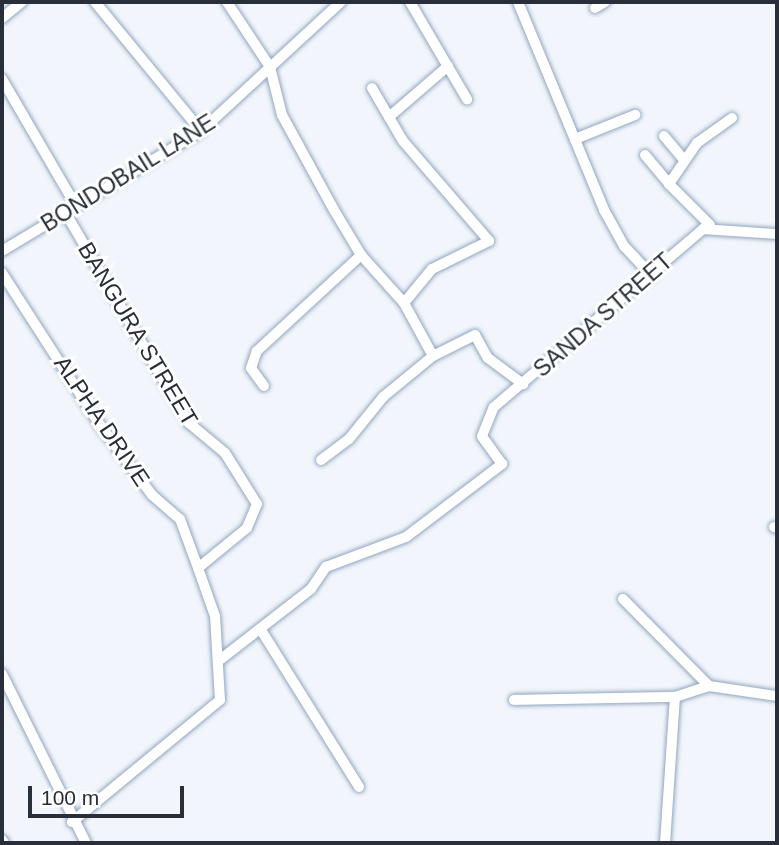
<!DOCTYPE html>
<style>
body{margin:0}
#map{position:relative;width:779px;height:845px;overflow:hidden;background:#f2f6fc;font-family:Helvetica,sans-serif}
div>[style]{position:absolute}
.roads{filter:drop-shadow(0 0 2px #92a6bf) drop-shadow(0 0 2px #92a6bf)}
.street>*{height:10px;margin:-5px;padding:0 5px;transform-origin:5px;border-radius:5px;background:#fff}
span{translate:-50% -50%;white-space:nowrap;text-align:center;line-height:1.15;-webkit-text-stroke:6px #fff;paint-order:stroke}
.street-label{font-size:23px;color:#282f3a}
.frame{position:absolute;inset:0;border:4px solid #282f3a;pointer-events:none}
.scale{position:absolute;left:28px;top:786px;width:156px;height:32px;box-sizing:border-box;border:4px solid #282f3a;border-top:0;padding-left:9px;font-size:21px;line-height:24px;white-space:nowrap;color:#282f3a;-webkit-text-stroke:5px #fff;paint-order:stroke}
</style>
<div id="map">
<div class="roads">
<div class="street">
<div style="left:95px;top:2px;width:167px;rotate:50.6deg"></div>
<div style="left:227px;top:2px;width:78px;rotate:56.5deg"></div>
<div style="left:270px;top:67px;width:49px;rotate:76deg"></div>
<div style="left:282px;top:115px;width:108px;rotate:61.3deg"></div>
<div style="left:334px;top:210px;width:52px;rotate:59deg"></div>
<div style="left:361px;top:255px;width:64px;rotate:48.1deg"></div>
<div style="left:404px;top:303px;width:60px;rotate:61.3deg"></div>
<div style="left:410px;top:2px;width:113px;rotate:59.6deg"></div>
<div style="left:518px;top:2px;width:225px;rotate:67.5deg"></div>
<div style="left:604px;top:210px;width:41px;rotate:60.9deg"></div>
<div style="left:624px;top:246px;width:41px;rotate:47deg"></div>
<div style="left:595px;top:8px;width:12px;rotate:-31deg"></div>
<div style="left:2px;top:18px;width:26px;rotate:-39deg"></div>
<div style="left:2px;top:79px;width:147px;rotate:59.8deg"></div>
<div style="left:372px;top:88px;width:61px;rotate:59.7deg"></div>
<div style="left:403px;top:141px;width:132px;rotate:49.3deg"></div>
<div style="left:489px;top:241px;width:64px;rotate:153.8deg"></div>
<div style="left:432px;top:269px;width:44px;rotate:129.5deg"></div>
<div style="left:389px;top:117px;width:78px;rotate:-40.8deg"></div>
<div style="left:664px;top:136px;width:31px;rotate:50deg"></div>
<div style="left:575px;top:139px;width:65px;rotate:-21.8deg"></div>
<div style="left:645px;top:155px;width:38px;rotate:50deg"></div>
<div style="left:65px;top:212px;width:245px;rotate:59.6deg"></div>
<div style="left:189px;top:423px;width:47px;rotate:39.8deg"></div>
<div style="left:225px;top:453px;width:60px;rotate:57.9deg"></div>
<div style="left:257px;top:504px;width:26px;rotate:113deg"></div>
<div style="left:247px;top:528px;width:63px;rotate:140.8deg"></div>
<div style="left:198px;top:568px;width:51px;rotate:70.5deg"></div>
<div style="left:215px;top:616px;width:84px;rotate:86.6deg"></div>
<div style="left:220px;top:700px;width:192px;rotate:140.5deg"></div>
<div style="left:710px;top:225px;width:58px;rotate:-135deg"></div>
<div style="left:669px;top:184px;width:50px;rotate:-55.7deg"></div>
<div style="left:697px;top:143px;width:43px;rotate:-35.5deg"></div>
<div style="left:2px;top:251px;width:232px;rotate:-31.1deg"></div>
<div style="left:201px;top:131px;width:190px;rotate:-42.7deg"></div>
<div style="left:2px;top:273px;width:181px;rotate:57.2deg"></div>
<div style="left:100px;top:425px;width:87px;rotate:53.4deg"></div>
<div style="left:152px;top:495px;width:37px;rotate:41deg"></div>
<div style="left:180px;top:519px;width:52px;rotate:69.8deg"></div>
<div style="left:264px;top:386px;width:22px;rotate:-126deg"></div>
<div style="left:251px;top:368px;width:18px;rotate:-71deg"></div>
<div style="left:257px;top:351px;width:142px;rotate:-42.7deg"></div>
<div style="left:321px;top:460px;width:35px;rotate:-37deg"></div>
<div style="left:349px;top:439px;width:54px;rotate:-51deg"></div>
<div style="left:383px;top:397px;width:65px;rotate:-39.4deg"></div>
<div style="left:433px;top:356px;width:47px;rotate:-26.6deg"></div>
<div style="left:475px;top:335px;width:26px;rotate:61deg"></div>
<div style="left:488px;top:358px;width:44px;rotate:36.6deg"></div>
<div style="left:774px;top:527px;width:3px;rotate:18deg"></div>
<div style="left:623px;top:599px;width:122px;rotate:45.3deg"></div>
<div style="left:709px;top:686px;width:69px;rotate:8.4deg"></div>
<div style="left:261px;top:630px;width:185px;rotate:58deg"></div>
<div style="left:221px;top:659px;width:114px;rotate:-37.9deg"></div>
<div style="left:311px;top:589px;width:27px;rotate:-56deg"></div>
<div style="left:326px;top:567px;width:85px;rotate:-20.6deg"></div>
<div style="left:406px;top:537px;width:121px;rotate:-37.2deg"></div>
<div style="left:502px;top:464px;width:34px;rotate:-126deg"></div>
<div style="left:482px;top:436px;width:31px;rotate:-68deg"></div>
<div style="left:494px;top:407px;width:275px;rotate:-40.4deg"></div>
<div style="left:703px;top:229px;width:74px;rotate:3.9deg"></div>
<div style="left:2px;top:674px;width:189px;rotate:63.6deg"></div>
<div style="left:514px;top:700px;width:161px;rotate:-1.1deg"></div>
<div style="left:2px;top:840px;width:4px;rotate:56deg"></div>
<div style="left:665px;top:843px;width:146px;rotate:-86.1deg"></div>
<div style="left:675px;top:697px;width:36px;rotate:-18deg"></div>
</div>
</div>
<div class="street-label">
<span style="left:128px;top:173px;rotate:-32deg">BONDOBAIL LANE</span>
<span style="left:603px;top:315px;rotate:-41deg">SANDA STREET</span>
<span style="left:138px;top:334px;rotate:59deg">BANGURA STREET</span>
<span style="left:102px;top:421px;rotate:56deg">ALPHA DRIVE</span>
</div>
<div class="frame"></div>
<div class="scale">100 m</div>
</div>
